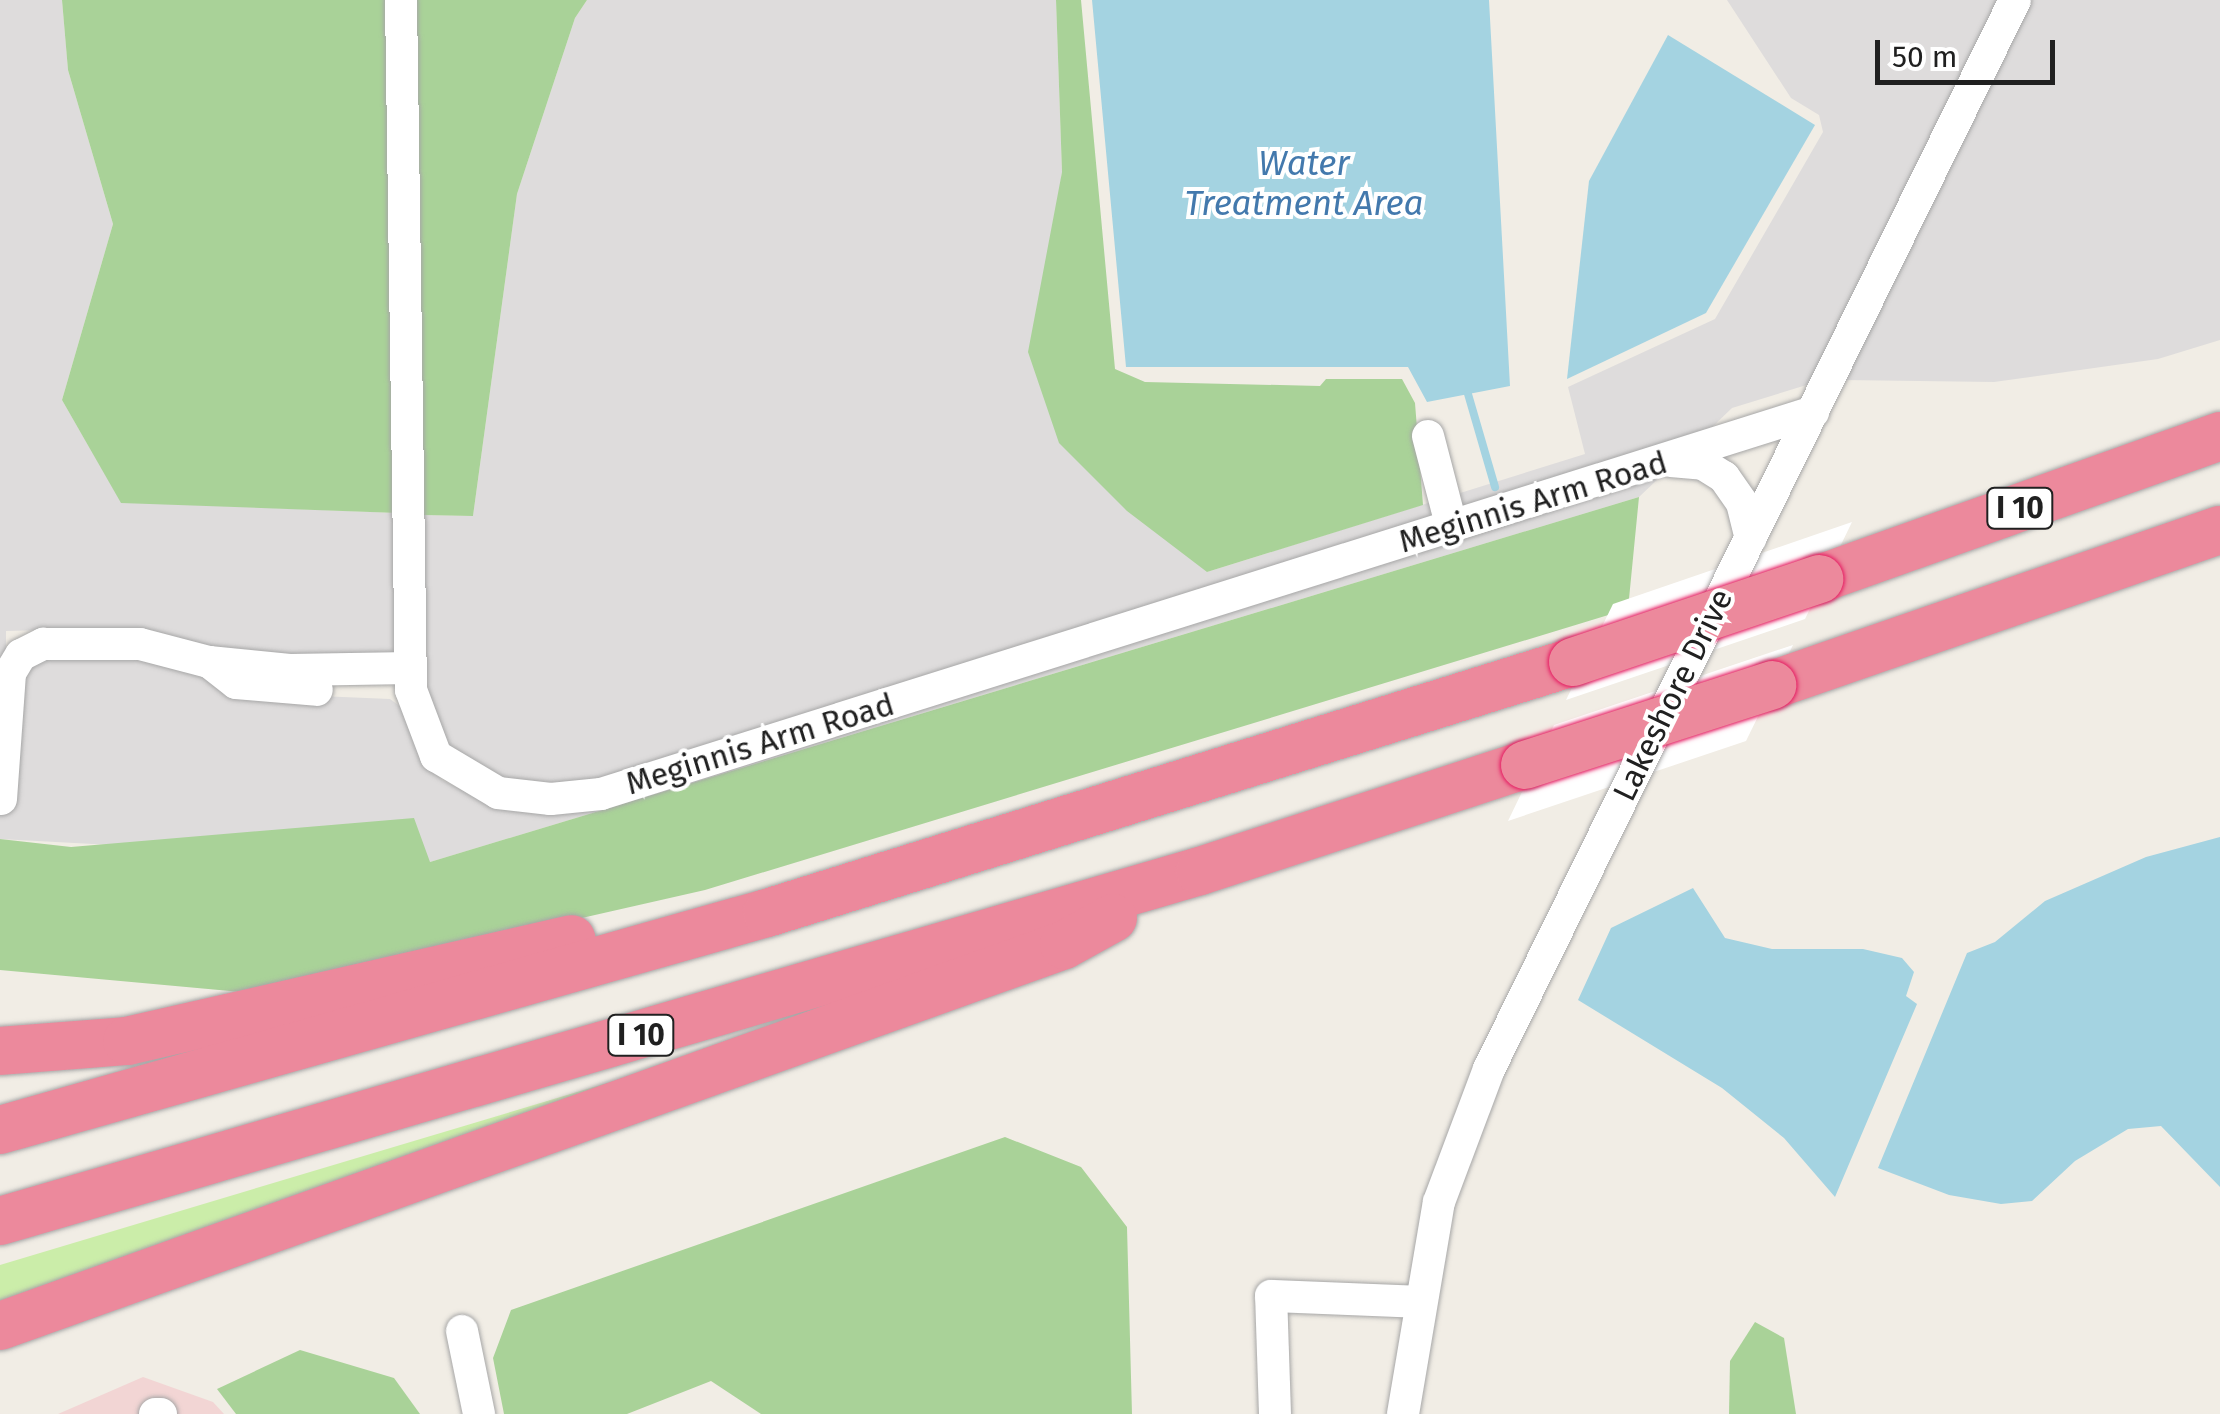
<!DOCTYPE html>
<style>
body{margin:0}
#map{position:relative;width:2220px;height:1414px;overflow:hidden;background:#f1ede5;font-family:"Fira Sans",sans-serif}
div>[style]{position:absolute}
.residential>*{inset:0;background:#dedcdc}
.commercial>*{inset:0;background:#f2d5d4}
.grass>*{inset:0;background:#cbeda9}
.forest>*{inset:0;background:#a9d298}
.water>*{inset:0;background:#a4d3e1}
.pier>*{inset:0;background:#fff}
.stream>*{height:8px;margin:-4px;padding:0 4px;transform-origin:4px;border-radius:4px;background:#a4d3e1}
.roads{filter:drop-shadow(0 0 2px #a7a7a7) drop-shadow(0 0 2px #a7a7a7)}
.minor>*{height:32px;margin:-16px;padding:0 16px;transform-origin:16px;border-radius:16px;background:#fff}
.highway>*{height:48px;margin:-24px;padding:0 24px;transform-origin:24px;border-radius:24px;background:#ec899c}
.bridges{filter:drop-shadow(0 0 2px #e51c62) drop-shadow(0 0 2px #e51c62)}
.highway-bridge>*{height:48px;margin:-24px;padding:0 24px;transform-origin:24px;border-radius:24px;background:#ec899c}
span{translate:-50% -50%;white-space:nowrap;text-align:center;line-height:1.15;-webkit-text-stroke:8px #fff;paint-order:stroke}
.shield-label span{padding:2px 8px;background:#fff;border:2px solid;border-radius:8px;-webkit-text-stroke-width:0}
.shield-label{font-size:30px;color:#202020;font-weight:700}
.street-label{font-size:32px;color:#202020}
.water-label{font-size:35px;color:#4379ad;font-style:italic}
.scale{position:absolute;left:1875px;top:40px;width:180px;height:45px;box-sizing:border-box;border:5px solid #202020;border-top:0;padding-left:12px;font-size:30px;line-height:35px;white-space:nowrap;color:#202020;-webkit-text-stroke:8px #fff;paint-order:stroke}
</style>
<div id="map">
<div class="residential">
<div style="clip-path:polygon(0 0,62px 0,68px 70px,113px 224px,62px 400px,121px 502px,398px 513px,401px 665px,230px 652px,123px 628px,6px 631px,6px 658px,122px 656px,165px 661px,249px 693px,390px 699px,405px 710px,426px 763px,442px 780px,494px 806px,604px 807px,1659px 478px,1639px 497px,430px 862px,0 839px)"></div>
<div style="clip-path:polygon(587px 0,1056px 0,1062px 172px,1052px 248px,1207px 572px,1585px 454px,1568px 387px,1715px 319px,1823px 132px,1819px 115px,1791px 98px,1727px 0,2001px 0,1813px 383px,1732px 408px,1706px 433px,599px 780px,551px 785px,501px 779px,445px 747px,428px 703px,422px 515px,473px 516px,517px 194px,575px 18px)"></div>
<div style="clip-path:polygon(2028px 0,2220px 0,2220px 340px,2158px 359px,1994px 382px,1843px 380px)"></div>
</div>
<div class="commercial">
<div style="clip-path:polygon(143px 1377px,213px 1402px,224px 1414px,58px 1414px)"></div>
</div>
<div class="grass">
<div style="clip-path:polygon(744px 1042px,0 1304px,0 1265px)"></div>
</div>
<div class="forest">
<div style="clip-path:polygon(62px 0,389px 0,398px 513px,121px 503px,62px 400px,113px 224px,68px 70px)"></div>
<div style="clip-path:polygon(413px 0,587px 0,575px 18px,517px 194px,473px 516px,422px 515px)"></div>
<div style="clip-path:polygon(1056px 0,1081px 0,1115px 369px,1145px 382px,1320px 386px,1326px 379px,1402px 379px,1415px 403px,1423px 505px,1207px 572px,1127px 511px,1059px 443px,1028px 352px,1062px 172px)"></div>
<div style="clip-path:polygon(1639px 497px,1628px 609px,705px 890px,252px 993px,0 970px,0 839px,71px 847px,414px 818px,430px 862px)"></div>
<div style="clip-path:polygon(1005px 1137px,1081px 1167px,1127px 1227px,1132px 1414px,761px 1414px,711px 1381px,627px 1414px,504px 1414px,493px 1358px,511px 1310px)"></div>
<div style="clip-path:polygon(1755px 1322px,1784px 1338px,1796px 1414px,1729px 1414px,1730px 1361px)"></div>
<div style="clip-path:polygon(300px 1350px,394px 1378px,420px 1414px,236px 1414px,217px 1389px)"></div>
</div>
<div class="water">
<div style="clip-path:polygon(1092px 0,1489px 0,1510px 386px,1427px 402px,1408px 367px,1126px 367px)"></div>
<div style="clip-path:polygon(1668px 35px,1815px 125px,1706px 313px,1567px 379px,1589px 181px)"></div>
<div style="clip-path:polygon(2220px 837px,2220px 1187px,2161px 1126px,2128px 1129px,2075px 1161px,2032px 1201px,2001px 1204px,1949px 1195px,1878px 1168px,1967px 953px,1995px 942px,2045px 901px,2146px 857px)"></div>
<div style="clip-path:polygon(1693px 888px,1725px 938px,1772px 949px,1863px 949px,1902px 958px,1914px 972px,1906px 996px,1917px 1004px,1835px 1197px,1784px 1138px,1722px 1088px,1578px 1000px,1611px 928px)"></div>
</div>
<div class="pier">
<div style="clip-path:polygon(1852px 522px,1805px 619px,1566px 700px,1613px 604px)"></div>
<div style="clip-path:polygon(1793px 645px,1746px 741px,1508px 821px,1554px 725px)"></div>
</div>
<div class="stream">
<div style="left:1468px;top:394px;width:97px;rotate:73.8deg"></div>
</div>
<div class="roads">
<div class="minor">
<div style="left:401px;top:0;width:690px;rotate:89.17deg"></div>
<div style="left:411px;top:690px;width:71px;rotate:69.3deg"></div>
<div style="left:436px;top:756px;width:72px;rotate:30.8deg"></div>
<div style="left:498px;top:793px;width:53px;rotate:6.5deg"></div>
<div style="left:551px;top:799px;width:50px;rotate:-5.7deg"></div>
<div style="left:601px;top:794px;width:1271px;rotate:-17.49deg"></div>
<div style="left:1428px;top:436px;width:95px;rotate:75.4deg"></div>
<div style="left:1671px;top:461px;width:32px;rotate:5deg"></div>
<div style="left:1703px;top:464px;width:25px;rotate:32deg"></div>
<div style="left:1724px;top:477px;width:32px;rotate:55deg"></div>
<div style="left:1742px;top:503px;width:36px;rotate:76deg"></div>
<div style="left:209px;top:662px;width:34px;rotate:38deg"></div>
<div style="left:236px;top:683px;width:81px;rotate:4.9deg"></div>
<div style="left:1px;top:799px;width:126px;rotate:-85.9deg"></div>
<div style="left:10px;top:673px;width:21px;rotate:-59deg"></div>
<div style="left:21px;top:655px;width:25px;rotate:-27deg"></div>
<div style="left:43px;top:644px;width:97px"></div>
<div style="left:140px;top:644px;width:71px;rotate:14.6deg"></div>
<div style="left:209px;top:662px;width:81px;rotate:5.6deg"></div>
<div style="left:290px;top:670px;width:121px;rotate:-0.9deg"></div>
<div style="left:462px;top:1331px;width:85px;rotate:78.4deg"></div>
<div style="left:155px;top:1414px;width:6px"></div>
<div style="left:1275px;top:1414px;width:118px;rotate:-91.9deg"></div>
<div style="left:1271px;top:1296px;width:148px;rotate:2.3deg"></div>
<div style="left:1403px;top:1414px;width:215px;rotate:-80.4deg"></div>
<div style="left:1439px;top:1202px;width:142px;rotate:-69.4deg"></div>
<div style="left:1489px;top:1069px;width:1191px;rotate:-63.8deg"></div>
</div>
<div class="highway">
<div style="left:1819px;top:579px;width:426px;rotate:-19.6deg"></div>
<div style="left:1772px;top:685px;width:474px;rotate:-19.1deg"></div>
<div style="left:0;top:1051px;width:127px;rotate:-4.5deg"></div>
<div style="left:127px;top:1041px;width:456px;rotate:-12.9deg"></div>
<div style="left:0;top:1130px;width:797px;rotate:-15.8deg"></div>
<div style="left:767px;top:913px;width:844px;rotate:-17.3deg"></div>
<div style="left:0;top:1221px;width:1250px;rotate:-16.26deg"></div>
<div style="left:1200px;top:871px;width:342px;rotate:-18.1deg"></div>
<div style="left:0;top:1326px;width:1130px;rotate:-19.7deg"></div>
<div style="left:1064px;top:945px;width:56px;rotate:-28.9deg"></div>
</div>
</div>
<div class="bridges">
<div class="highway-bridge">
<div style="left:1573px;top:662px;width:260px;rotate:-18.6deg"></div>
<div style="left:1525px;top:765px;width:260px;rotate:-17.9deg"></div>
</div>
</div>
<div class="shield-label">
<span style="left:2020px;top:508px">I 10</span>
<span style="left:641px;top:1035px">I 10</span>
</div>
<div class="street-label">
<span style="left:1533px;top:502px;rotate:-17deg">Meginnis Arm Road</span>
<span style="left:1673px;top:695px;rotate:-64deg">Lakeshore Drive</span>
<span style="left:760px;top:744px;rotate:-17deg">Meginnis Arm Road</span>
</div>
<div class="water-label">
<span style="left:1304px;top:183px">Water<br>Treatment Area</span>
</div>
<div class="scale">50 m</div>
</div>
